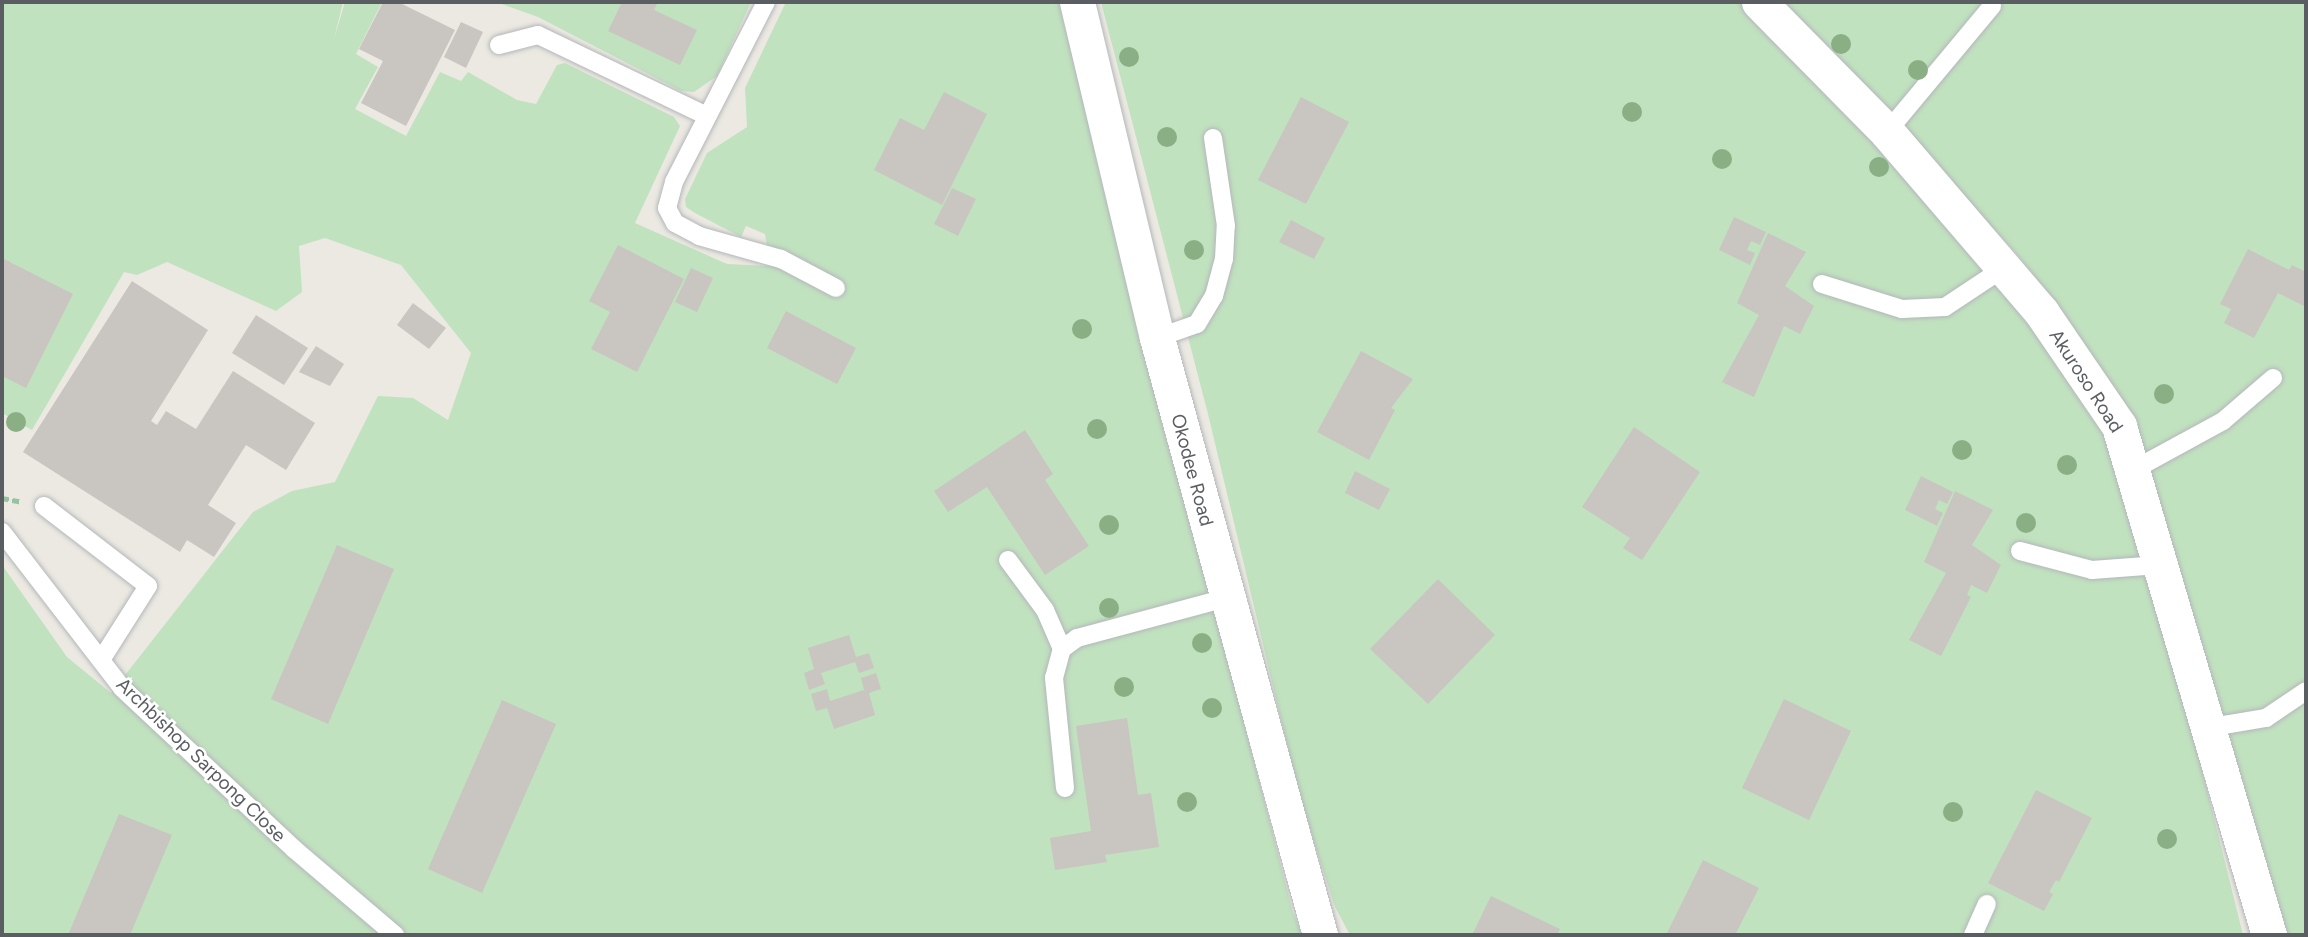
<!DOCTYPE html>
<style>
body{margin:0}
#map{position:relative;width:2308px;height:937px;overflow:hidden;background:#ebe9e1;font-family:Figtree,sans-serif}
div>[style]{position:absolute}
.green>*{inset:0;background:#c1e2bf}
.building>*{inset:0;background:#c9c5c0}
.path>*{height:4.5px;margin-top:-2.25px;transform-origin:0;background:repeating-linear-gradient(90deg,#99c2a2 0 7px,transparent 0 10.5px)}
.roads{filter:drop-shadow(0 0 2px #b4b7bb) drop-shadow(0 0 2px #b4b7bb)}
.lane>*{height:18px;margin:-9px;padding:0 9px;transform-origin:9px;border-radius:9px;background:#fff}
.street>*{height:35px;margin:-17.5px;padding:0 17.5px;transform-origin:17.5px;border-radius:17.5px;background:#fff}
.trees>*{width:20px;height:20px;margin:-10px;border-radius:50%;background:#8aaf85}
span{translate:-50% -50%;white-space:nowrap;text-align:center;line-height:1.15;-webkit-text-stroke:5px #fff;paint-order:stroke}
.street-label{font-size:19px;color:#5a5d61}
.frame{position:absolute;inset:0;border:4px solid #5a5d61;pointer-events:none}
</style>
<div id="map">
<div class="green">
<div style="clip-path:polygon(2px 2px,343px 2px,334px 39px,345px 2px,382px 2px,356px 54px,378px 67px,355px 109px,406px 136px,440px 72px,461px 81px,468px 72px,517px 100px,536px 104px,557px 65px,565px 63px,674px 117px,680px 126px,635px 223px,727px 264px,770px 266px,765px 234px,746px 226px,741px 237px,695px 213px,686px 207px,685px 199px,707px 153px,747px 127px,745px 88px,786px 2px,1060px 2px,1293px 913px,1303px 935px,2px 935px,2px 565px,67px 657px,111px 693px,253px 512px,292px 491px,335px 482px,378px 396px,413px 398px,448px 420px,471px 353px,401px 265px,325px 238px,299px 246px,302px 292px,276px 311px,167px 262px,137px 275px,124px 272px,32px 430px,2px 413px)"></div>
<div style="clip-path:polygon(496px 2px,751px 2px,717px 76px,694px 92px,681px 91px,538px 17px)"></div>
<div style="clip-path:polygon(1101px 2px,1746px 2px,2004px 284px,2105px 436px,2186px 705px,2243px 935px,1350px 935px,1335px 907px,1300px 799px,1208px 414px)"></div>
<div style="clip-path:polygon(1785px 2px,2306px 2px,2306px 935px,2279px 935px,2116px 393px,2066px 316px,2015px 252px)"></div>
</div>
<div class="building">
<div style="clip-path:polygon(383px 2px,398px 2px,455px 30px,406px 126px,361px 103px,383px 61px,359px 49px)"></div>
<div style="clip-path:polygon(622px 2px,658px 2px,654px 10px,697px 30px,680px 65px,608px 31px)"></div>
<div style="clip-path:polygon(461px 22px,483px 32px,466px 68px,444px 57px)"></div>
<div style="clip-path:polygon(944px 92px,987px 114px,942px 205px,874px 170px,900px 118px,924px 130px)"></div>
<div style="clip-path:polygon(1301px 97px,1349px 122px,1306px 204px,1258px 180px)"></div>
<div style="clip-path:polygon(952px 188px,976px 199px,958px 236px,934px 224px)"></div>
<div style="clip-path:polygon(1734px 217px,1766px 232px,1760px 245px,1751px 241px,1747px 250px,1755px 253px,1750px 265px,1719px 250px)"></div>
<div style="clip-path:polygon(1291px 220px,1325px 238px,1314px 259px,1279px 242px)"></div>
<div style="clip-path:polygon(1768px 233px,1806px 252px,1785px 286px,1814px 306px,1800px 334px,1784px 326px,1754px 397px,1722px 382px,1759px 315px,1737px 303px)"></div>
<div style="clip-path:polygon(618px 245px,684px 279px,637px 372px,591px 349px,610px 312px,589px 301px)"></div>
<div style="clip-path:polygon(2248px 249px,2289px 270px,2292px 265px,2306px 272px,2306px 307px,2278px 293px,2254px 338px,2224px 323px,2231px 309px,2220px 304px)"></div>
<div style="clip-path:polygon(2px 258px,73px 294px,26px 388px,2px 376px)"></div>
<div style="clip-path:polygon(691px 268px,713px 278px,697px 312px,675px 302px)"></div>
<div style="clip-path:polygon(132px 281px,208px 330px,151px 421px,157px 425px,166px 411px,196px 429px,233px 371px,315px 423px,286px 470px,246px 445px,208px 505px,236px 523px,214px 557px,187px 540px,180px 552px,23px 452px)"></div>
<div style="clip-path:polygon(413px 303px,446px 328px,429px 349px,397px 325px)"></div>
<div style="clip-path:polygon(786px 311px,856px 348px,837px 384px,767px 348px)"></div>
<div style="clip-path:polygon(256px 315px,308px 348px,284px 385px,232px 353px)"></div>
<div style="clip-path:polygon(316px 346px,344px 364px,330px 386px,299px 372px)"></div>
<div style="clip-path:polygon(1361px 351px,1413px 379px,1391px 408px,1395px 410px,1369px 460px,1317px 432px)"></div>
<div style="clip-path:polygon(1634px 427px,1700px 472px,1642px 560px,1623px 548px,1630px 538px,1582px 507px)"></div>
<div style="clip-path:polygon(1025px 430px,1053px 474px,1045px 480px,1089px 546px,1045px 575px,987px 487px,948px 512px,934px 491px)"></div>
<div style="clip-path:polygon(1355px 471px,1390px 489px,1379px 510px,1345px 493px)"></div>
<div style="clip-path:polygon(1921px 476px,1953px 492px,1947px 504px,1939px 500px,1935px 509px,1943px 513px,1937px 526px,1905px 510px)"></div>
<div style="clip-path:polygon(1955px 491px,1993px 510px,1972px 545px,2001px 565px,1987px 593px,1971px 585px,1967px 595px,1971px 597px,1941px 656px,1909px 640px,1946px 573px,1924px 562px)"></div>
<div style="clip-path:polygon(337px 545px,394px 569px,328px 724px,271px 699px)"></div>
<div style="clip-path:polygon(1438px 579px,1495px 635px,1428px 704px,1370px 649px)"></div>
<div style="clip-path:polygon(849px 635px,856px 657px,869px 653px,874px 668px,859px 673px,855px 662px,821px 673px,825px 684px,809px 690px,804px 673px,814px 669px,808px 648px)"></div>
<div style="clip-path:polygon(876px 673px,881px 689px,869px 693px,875px 715px,834px 729px,827px 708px,816px 711px,811px 694px,827px 689px,830px 701px,864px 690px,861px 678px)"></div>
<div style="clip-path:polygon(1784px 699px,1851px 731px,1809px 820px,1742px 788px)"></div>
<div style="clip-path:polygon(502px 700px,556px 724px,482px 893px,428px 869px)"></div>
<div style="clip-path:polygon(1127px 718px,1138px 795px,1151px 793px,1159px 847px,1105px 855px,1107px 862px,1055px 870px,1050px 838px,1091px 831px,1076px 726px)"></div>
<div style="clip-path:polygon(2036px 790px,2092px 818px,2059px 882px,2056px 880px,2049px 892px,2053px 894px,2044px 911px,1988px 883px)"></div>
<div style="clip-path:polygon(119px 814px,172px 835px,130px 935px,68px 935px)"></div>
<div style="clip-path:polygon(1703px 860px,1759px 888px,1735px 935px,1666px 935px)"></div>
<div style="clip-path:polygon(1491px 896px,1560px 929px,1557px 935px,1472px 935px)"></div>
</div>
<div class="path">
<div style="left:2px;top:498px;width:20px;rotate:11deg"></div>
</div>
<div class="roads">
<div class="lane">
<div style="left:766px;top:2px;width:202px;rotate:117.1deg"></div>
<div style="left:674px;top:182px;width:27px;rotate:105deg"></div>
<div style="left:667px;top:208px;width:17px;rotate:62deg"></div>
<div style="left:675px;top:223px;width:27px;rotate:28deg"></div>
<div style="left:699px;top:236px;width:85px;rotate:15.7deg"></div>
<div style="left:781px;top:259px;width:62px;rotate:27.8deg"></div>
<div style="left:499px;top:45px;width:40px;rotate:-14.4deg"></div>
<div style="left:538px;top:35px;width:187px;rotate:25.6deg"></div>
<div style="left:1887px;top:132px;width:164px;rotate:-50.2deg"></div>
<div style="left:1822px;top:284px;width:84px;rotate:17.4deg"></div>
<div style="left:1902px;top:309px;width:43px;rotate:-2.7deg"></div>
<div style="left:1945px;top:307px;width:71px;rotate:-33.5deg"></div>
<div style="left:1157px;top:338px;width:42px;rotate:-19.3deg"></div>
<div style="left:1197px;top:324px;width:33px;rotate:-59deg"></div>
<div style="left:1214px;top:296px;width:38px;rotate:-75deg"></div>
<div style="left:1224px;top:259px;width:33px;rotate:-87deg"></div>
<div style="left:1226px;top:226px;width:89px;rotate:-98.4deg"></div>
<div style="left:2135px;top:469px;width:100px;rotate:-28.6deg"></div>
<div style="left:2223px;top:421px;width:66px;rotate:-40.7deg"></div>
<div style="left:44px;top:506px;width:131px;rotate:37.6deg"></div>
<div style="left:148px;top:586px;width:88px;rotate:122.4deg"></div>
<div style="left:2px;top:532px;width:197px;rotate:52.4deg"></div>
<div style="left:122px;top:688px;width:236px;rotate:43.1deg"></div>
<div style="left:294px;top:849px;width:133px;rotate:40.4deg"></div>
<div style="left:2020px;top:551px;width:74px;rotate:14.8deg"></div>
<div style="left:2092px;top:570px;width:67px;rotate:-4.3deg"></div>
<div style="left:1008px;top:560px;width:62px;rotate:53.5deg"></div>
<div style="left:1045px;top:610px;width:43px;rotate:66.4deg"></div>
<div style="left:2206px;top:728px;width:61px;rotate:-9.5deg"></div>
<div style="left:2266px;top:718px;width:48px;rotate:-34deg"></div>
<div style="left:1065px;top:788px;width:111px;rotate:-95.7deg"></div>
<div style="left:1054px;top:678px;width:30px;rotate:-75deg"></div>
<div style="left:1062px;top:649px;width:19px;rotate:-36deg"></div>
<div style="left:1077px;top:638px;width:154px;rotate:-15deg"></div>
<div style="left:1973px;top:935px;width:34px;rotate:-66deg"></div>
</div>
<div class="street">
<div style="left:1077px;top:2px;width:345px;rotate:76.6deg"></div>
<div style="left:1157px;top:338px;width:619px;rotate:74.73deg"></div>
<div style="left:1759px;top:2px;width:182px;rotate:45.4deg"></div>
<div style="left:1887px;top:132px;width:238px;rotate:49.4deg"></div>
<div style="left:2042px;top:313px;width:137px;rotate:55.7deg"></div>
<div style="left:2119px;top:426px;width:531px;rotate:73.58deg"></div>
</div>
</div>
<div class="trees">
<div style="left:1841px;top:44px"></div>
<div style="left:1129px;top:57px"></div>
<div style="left:1918px;top:70px"></div>
<div style="left:1632px;top:112px"></div>
<div style="left:1167px;top:137px"></div>
<div style="left:1722px;top:159px"></div>
<div style="left:1879px;top:167px"></div>
<div style="left:1194px;top:250px"></div>
<div style="left:1082px;top:329px"></div>
<div style="left:2164px;top:394px"></div>
<div style="left:16px;top:422px"></div>
<div style="left:1097px;top:429px"></div>
<div style="left:1962px;top:450px"></div>
<div style="left:2067px;top:465px"></div>
<div style="left:2026px;top:523px"></div>
<div style="left:1109px;top:525px"></div>
<div style="left:1109px;top:608px"></div>
<div style="left:1202px;top:643px"></div>
<div style="left:1124px;top:687px"></div>
<div style="left:1212px;top:708px"></div>
<div style="left:1187px;top:802px"></div>
<div style="left:1953px;top:812px"></div>
<div style="left:2167px;top:839px"></div>
</div>
<div class="street-label">
<span style="left:2086px;top:381px;rotate:57deg">Akuroso Road</span>
<span style="left:1192px;top:470px;rotate:75deg">Okodee Road</span>
<span style="left:201px;top:760px;rotate:44deg">Archbishop Sarpong Close</span>
</div>
<div class="frame"></div>
</div>
